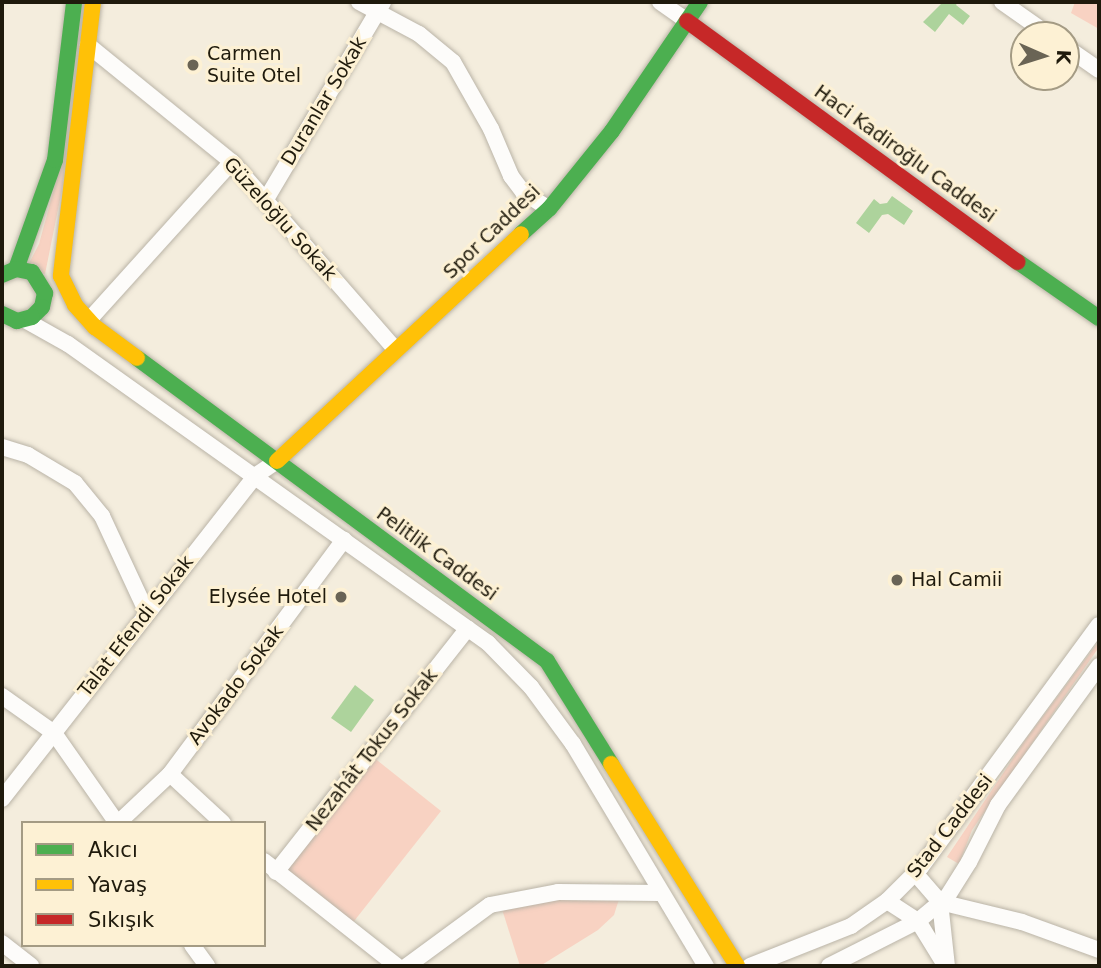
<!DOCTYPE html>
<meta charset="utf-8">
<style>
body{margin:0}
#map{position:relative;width:1101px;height:968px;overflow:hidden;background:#f4eddd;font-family:"DejaVu Sans",sans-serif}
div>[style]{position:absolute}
.green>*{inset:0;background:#f8d2c2}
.water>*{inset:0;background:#add39c}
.roads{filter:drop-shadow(0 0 2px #bab4a7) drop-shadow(0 0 2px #bab4a7)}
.street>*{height:16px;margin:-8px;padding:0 8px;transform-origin:8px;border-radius:8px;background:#fdfcfa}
.fast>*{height:16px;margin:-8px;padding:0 8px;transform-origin:8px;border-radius:8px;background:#4caf50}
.slow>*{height:16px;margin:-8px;padding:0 8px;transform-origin:8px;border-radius:8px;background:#ffc107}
.jam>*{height:16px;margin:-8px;padding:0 8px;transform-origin:8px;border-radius:8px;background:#c62828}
.dots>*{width:19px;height:19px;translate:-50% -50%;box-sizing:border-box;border:4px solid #fdf1d4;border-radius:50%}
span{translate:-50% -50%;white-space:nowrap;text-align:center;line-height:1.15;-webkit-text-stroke:6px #fdf1d4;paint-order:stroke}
.poi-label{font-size:19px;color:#1f1a0c}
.left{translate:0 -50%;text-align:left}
.right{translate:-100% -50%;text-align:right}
.street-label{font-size:19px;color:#1f1a0c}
.frame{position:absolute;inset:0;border:4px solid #1f1a0c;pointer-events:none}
.legend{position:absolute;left:21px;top:821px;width:245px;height:126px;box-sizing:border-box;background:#fdf1d4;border:2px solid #a49b84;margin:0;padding:9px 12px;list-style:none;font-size:21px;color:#1f1a0c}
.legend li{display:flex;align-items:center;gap:14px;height:35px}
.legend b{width:35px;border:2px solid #a49b84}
.north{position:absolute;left:1010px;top:21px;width:70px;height:70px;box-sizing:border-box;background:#fdf1d4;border:2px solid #a49b84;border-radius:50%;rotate:93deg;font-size:19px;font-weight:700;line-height:28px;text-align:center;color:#1f1a0c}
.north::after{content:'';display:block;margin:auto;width:24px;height:32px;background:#6a6455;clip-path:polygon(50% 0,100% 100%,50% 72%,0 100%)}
</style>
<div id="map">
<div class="green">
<div style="clip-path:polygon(80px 2px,63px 185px,45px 274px,26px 269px,39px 244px,55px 185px)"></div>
<div style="clip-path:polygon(1075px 2px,1099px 2px,1099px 29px,1071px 13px)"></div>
<div style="clip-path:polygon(1099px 641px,1099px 647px,972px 830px,959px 864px,947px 857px,1026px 739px)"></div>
<div style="clip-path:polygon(373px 757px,441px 811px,351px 925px,283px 872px)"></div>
<div style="clip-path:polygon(558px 895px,620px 896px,614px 915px,598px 930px,540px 966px,520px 966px,501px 906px)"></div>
</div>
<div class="water">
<div style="clip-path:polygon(943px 2px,958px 2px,956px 5px,970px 16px,963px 25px,949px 14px,935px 32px,923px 22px)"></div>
<div style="clip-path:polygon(892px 196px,913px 211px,904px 225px,888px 214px,882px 215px,869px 233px,856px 223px,874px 199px,880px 204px,887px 203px)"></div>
<div style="clip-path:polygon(355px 685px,374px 700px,351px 732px,331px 718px)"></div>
</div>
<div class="roads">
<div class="street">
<div style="left:359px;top:2px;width:68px;rotate:28.1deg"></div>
<div style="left:419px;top:34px;width:44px;rotate:39.5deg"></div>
<div style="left:453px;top:62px;width:77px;rotate:60.4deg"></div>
<div style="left:491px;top:129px;width:51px;rotate:66.9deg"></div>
<div style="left:511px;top:176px;width:20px;rotate:53deg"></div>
<div style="left:523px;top:192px;width:31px;rotate:33deg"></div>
<div style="left:660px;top:2px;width:33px;rotate:35deg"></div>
<div style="left:1002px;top:2px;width:57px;rotate:35.1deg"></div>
<div style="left:88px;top:45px;width:186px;rotate:39.1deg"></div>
<div style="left:232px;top:162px;width:249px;rotate:48.9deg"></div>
<div style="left:1066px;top:47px;width:40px;rotate:34.9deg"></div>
<div style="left:265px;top:201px;width:231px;rotate:-59.3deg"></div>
<div style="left:25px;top:320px;width:49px;rotate:29.2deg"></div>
<div style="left:68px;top:344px;width:516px;rotate:35.45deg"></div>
<div style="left:488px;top:643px;width:62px;rotate:45.7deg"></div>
<div style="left:531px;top:687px;width:71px;rotate:53.6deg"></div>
<div style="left:573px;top:744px;width:259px;rotate:59.1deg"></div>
<div style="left:89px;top:320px;width:213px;rotate:-47.9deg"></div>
<div style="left:2px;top:447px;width:27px;rotate:17deg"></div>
<div style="left:28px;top:455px;width:55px;rotate:30.8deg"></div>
<div style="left:75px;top:483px;width:43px;rotate:50.7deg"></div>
<div style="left:102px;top:516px;width:105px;rotate:65.1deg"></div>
<div style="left:2px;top:696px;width:64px;rotate:35.4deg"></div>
<div style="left:54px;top:733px;width:110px;rotate:55deg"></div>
<div style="left:170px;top:774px;width:72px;rotate:42.8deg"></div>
<div style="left:2px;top:799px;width:410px;rotate:-51.9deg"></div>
<div style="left:255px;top:476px;width:27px;rotate:-34deg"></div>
<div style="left:118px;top:823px;width:71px;rotate:-43.3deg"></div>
<div style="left:170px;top:774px;width:292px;rotate:-53.4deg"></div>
<div style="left:264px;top:861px;width:169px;rotate:38.3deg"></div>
<div style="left:276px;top:872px;width:310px;rotate:-51.8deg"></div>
<div style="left:915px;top:873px;width:38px;rotate:49deg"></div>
<div style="left:940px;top:902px;width:64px;rotate:83.8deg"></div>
<div style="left:887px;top:901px;width:37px;rotate:33deg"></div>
<div style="left:918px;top:921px;width:52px;rotate:58.5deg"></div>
<div style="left:940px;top:902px;width:84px;rotate:13.7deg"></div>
<div style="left:1022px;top:922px;width:82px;rotate:20deg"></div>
<div style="left:2px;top:943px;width:37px;rotate:38deg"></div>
<div style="left:192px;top:945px;width:26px;rotate:54deg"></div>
<div style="left:407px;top:966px;width:103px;rotate:-36.3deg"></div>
<div style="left:490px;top:905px;width:69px;rotate:-10.8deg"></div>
<div style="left:558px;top:892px;width:102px;rotate:0.6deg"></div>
<div style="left:750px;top:966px;width:109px;rotate:-21.6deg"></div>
<div style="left:851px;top:926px;width:44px;rotate:-34.8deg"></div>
<div style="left:887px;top:901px;width:48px;rotate:-45deg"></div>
<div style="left:921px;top:867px;width:300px;rotate:-53.7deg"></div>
<div style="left:829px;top:966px;width:100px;rotate:-26.8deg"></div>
<div style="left:918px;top:921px;width:38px;rotate:-40deg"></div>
<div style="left:947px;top:897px;width:41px;rotate:-57.8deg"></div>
<div style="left:969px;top:862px;width:64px;rotate:-63deg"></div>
<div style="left:998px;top:805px;width:172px;rotate:-54deg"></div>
</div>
<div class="fast">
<div style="left:521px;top:234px;width:38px;rotate:-42deg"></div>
<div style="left:549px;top:209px;width:100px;rotate:-51.1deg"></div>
<div style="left:612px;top:131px;width:156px;rotate:-55.7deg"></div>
<div style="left:1018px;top:262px;width:98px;rotate:34.7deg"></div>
<div style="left:16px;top:269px;width:116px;rotate:-70.3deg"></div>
<div style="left:55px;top:160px;width:159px;rotate:-83.1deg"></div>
<div style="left:2px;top:275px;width:15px;rotate:-23deg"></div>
<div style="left:16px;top:269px;width:16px;rotate:11deg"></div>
<div style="left:32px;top:272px;width:25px;rotate:58deg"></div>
<div style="left:45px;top:293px;width:14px;rotate:102deg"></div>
<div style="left:42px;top:307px;width:14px;rotate:135deg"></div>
<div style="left:32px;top:317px;width:16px;rotate:165deg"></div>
<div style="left:17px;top:321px;width:17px;rotate:-155deg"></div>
<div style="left:137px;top:358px;width:510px;rotate:36.47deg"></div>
<div style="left:547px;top:661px;width:121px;rotate:58.1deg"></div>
</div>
<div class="slow">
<div style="left:93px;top:2px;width:276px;rotate:96.7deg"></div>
<div style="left:61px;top:276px;width:32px;rotate:64deg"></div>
<div style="left:75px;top:305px;width:30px;rotate:48deg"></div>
<div style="left:95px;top:327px;width:52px;rotate:36.4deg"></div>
<div style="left:277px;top:461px;width:333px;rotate:-42.9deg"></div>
<div style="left:611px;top:764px;width:238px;rotate:58deg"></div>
</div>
<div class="jam">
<div style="left:687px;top:21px;width:409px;rotate:36.1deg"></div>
</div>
</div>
<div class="dots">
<div style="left:193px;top:65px;background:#6a6455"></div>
<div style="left:897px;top:580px;background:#6a6455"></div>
<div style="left:341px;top:597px;background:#6a6455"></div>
</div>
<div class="poi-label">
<span class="left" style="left:207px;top:65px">Carmen<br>Suite Otel</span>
<span class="left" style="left:911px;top:580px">Hal Camii</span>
<span class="right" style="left:327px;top:597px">Elysée Hotel</span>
</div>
<div class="street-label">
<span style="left:324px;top:101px;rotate:-59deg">Duranlar Sokak</span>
<span style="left:905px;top:154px;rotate:36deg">Haci Kadiroğlu Caddesi</span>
<span style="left:280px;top:219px;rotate:48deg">Güzeloğlu Sokak</span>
<span style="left:492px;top:232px;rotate:-44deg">Spor Caddesi</span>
<span style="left:437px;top:554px;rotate:36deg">Pelitlik Caddesi</span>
<span style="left:136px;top:626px;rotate:-52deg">Talat Efendi Sokak</span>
<span style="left:236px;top:685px;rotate:-53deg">Avokado Sokak</span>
<span style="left:372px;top:750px;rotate:-52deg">Nezahât Tokus Sokak</span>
<span style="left:950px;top:826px;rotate:-52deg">Stad Caddesi</span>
</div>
<div class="frame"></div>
<ul class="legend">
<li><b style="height:9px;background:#4caf50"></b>Akıcı</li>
<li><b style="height:9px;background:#ffc107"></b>Yavaş</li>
<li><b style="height:9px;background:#c62828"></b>Sıkışık</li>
</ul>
<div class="north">K</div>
</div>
